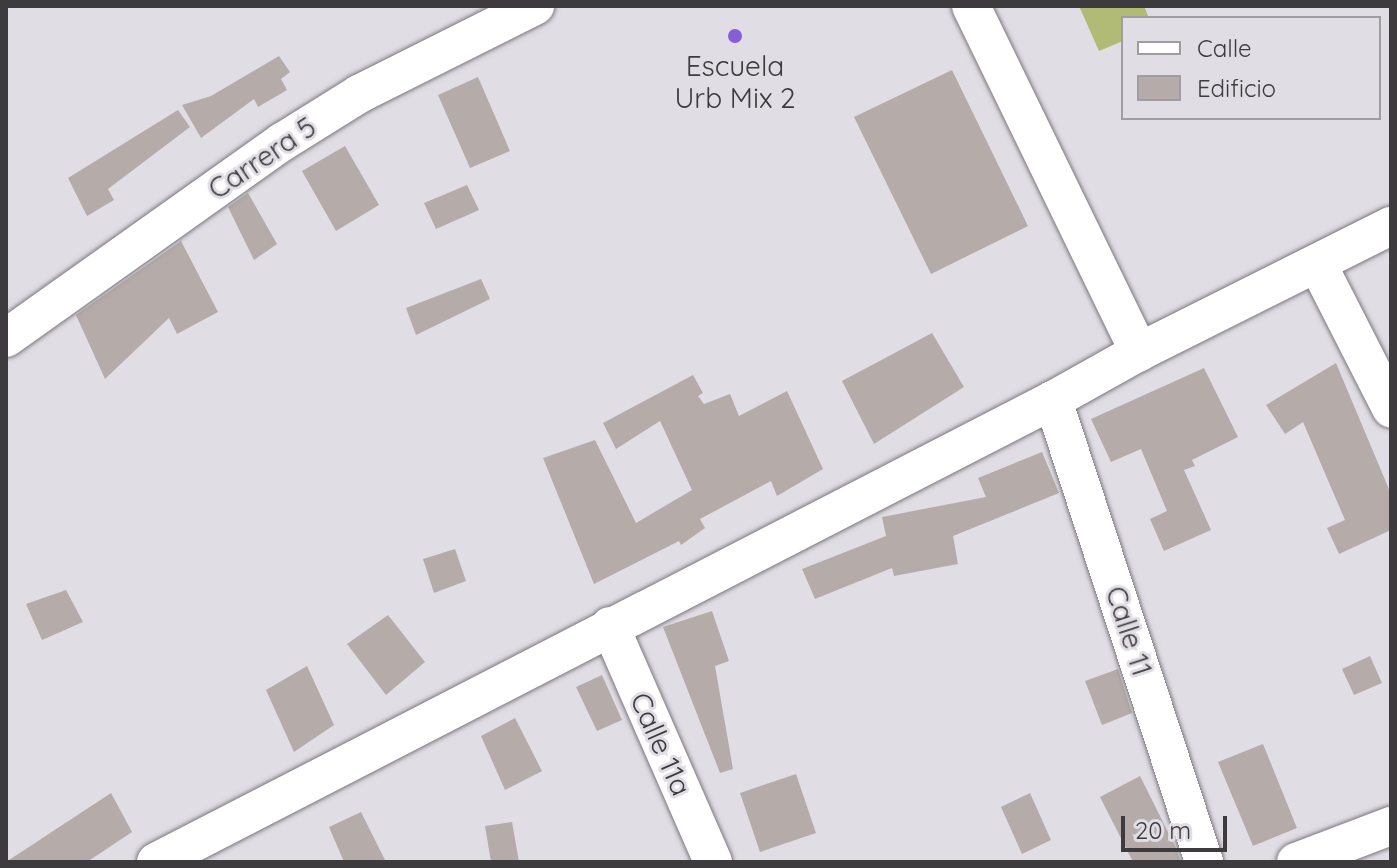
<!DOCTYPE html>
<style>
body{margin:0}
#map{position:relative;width:1397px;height:868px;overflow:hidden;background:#e1dde5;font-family:Quicksand,sans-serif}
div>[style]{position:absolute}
.green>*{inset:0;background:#b1bb75}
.building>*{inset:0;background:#b5aca9}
.roads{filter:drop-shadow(0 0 2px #7b777e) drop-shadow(0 0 2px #7b777e)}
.street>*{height:38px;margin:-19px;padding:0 19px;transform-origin:19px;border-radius:19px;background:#fff}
.dots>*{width:22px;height:22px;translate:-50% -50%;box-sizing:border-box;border:4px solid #e1dde5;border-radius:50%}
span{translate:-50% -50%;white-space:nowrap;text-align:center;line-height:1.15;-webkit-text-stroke:6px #e1dde5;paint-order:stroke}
.poi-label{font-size:28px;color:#3d3b3e}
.street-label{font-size:28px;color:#3d3b3e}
.frame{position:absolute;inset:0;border:8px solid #3d3b3e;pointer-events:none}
.legend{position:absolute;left:1121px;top:16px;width:260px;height:104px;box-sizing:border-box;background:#e1dde5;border:2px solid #9f9ca2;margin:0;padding:10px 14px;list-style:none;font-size:24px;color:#3d3b3e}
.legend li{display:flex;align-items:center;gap:16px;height:40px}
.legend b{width:40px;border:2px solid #9f9ca2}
.scale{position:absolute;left:1121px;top:816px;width:106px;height:36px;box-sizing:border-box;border:4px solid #3d3b3e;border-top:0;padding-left:10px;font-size:24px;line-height:28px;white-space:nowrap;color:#3d3b3e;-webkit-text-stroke:6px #e1dde5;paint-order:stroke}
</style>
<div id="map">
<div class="green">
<div style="clip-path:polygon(1079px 6px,1144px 6px,1149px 18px,1123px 18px,1123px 41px,1099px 51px)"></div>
</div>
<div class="building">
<div style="clip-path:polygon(279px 56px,290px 72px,281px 79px,287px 90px,258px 107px,254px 99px,201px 138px,182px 105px,211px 96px)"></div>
<div style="clip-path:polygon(952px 70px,1028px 226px,931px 274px,854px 117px)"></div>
<div style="clip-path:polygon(478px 77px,510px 151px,470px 168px,438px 95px)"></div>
<div style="clip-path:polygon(178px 110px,190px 127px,108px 189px,114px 200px,87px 216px,68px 178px)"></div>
<div style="clip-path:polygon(345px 146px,379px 205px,336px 231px,302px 171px)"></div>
<div style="clip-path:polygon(467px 185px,479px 210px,436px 229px,424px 203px)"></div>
<div style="clip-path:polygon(248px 193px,277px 244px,254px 260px,228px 207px)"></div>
<div style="clip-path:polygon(181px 241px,218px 312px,177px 334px,169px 318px,105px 379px,76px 315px)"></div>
<div style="clip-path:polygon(481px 279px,490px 299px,416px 335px,406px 308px)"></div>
<div style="clip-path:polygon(932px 333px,964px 387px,874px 444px,842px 381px)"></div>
<div style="clip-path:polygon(1336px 363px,1391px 494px,1391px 530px,1339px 554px,1327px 528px,1345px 520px,1303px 422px,1285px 434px,1266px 405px)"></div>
<div style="clip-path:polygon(1204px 368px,1238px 437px,1192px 460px,1195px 466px,1184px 470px,1211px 530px,1164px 551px,1150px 519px,1167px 511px,1141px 449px,1111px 462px,1091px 419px)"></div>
<div style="clip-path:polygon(693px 375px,703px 393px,698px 396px,704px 404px,730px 394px,739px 416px,787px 391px,823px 469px,777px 496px,771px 481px,700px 519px,705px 528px,681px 545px,679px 541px,594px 584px,543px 458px,595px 440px,636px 523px,692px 490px,660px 421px,616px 449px,603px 423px)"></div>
<div style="clip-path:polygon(1042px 452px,1059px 493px,953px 536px,958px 564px,894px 576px,892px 568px,815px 599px,802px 569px,886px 536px,882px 517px,986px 497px,978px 478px)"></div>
<div style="clip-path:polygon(455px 549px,466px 581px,434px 593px,423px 559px)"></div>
<div style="clip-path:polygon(66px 590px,83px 622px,42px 640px,26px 604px)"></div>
<div style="clip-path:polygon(712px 611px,729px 661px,715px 666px,733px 769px,720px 773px,663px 627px)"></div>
<div style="clip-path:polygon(388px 615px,425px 662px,386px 695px,347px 644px)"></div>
<div style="clip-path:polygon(1370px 656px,1382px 683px,1354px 695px,1342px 669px)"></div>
<div style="clip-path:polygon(307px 666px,334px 725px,294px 752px,266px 690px)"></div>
<div style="clip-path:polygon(1118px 669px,1132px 713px,1102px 725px,1085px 681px)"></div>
<div style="clip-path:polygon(602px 675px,622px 720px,597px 731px,576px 687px)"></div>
<div style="clip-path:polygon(515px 718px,542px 771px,505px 790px,481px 736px)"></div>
<div style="clip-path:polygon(1263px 744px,1297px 828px,1253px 846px,1218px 762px)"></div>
<div style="clip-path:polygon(796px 774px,816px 833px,760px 852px,740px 793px)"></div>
<div style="clip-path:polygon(1140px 776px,1176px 848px,1181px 862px,1133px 862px,1100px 797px)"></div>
<div style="clip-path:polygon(111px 793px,132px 832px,87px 862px,6px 862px)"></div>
<div style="clip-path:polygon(1030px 793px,1051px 840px,1022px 854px,1001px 807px)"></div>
<div style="clip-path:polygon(361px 812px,386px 862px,344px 862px,329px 827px)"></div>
<div style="clip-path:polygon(512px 822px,519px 862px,491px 862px,485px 826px)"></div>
</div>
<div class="roads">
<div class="street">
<div style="left:971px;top:6px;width:385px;rotate:64.1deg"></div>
<div style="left:1318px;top:265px;width:161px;rotate:63deg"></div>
<div style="left:6px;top:338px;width:339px;rotate:-35.4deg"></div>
<div style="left:282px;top:142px;width:91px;rotate:-31.9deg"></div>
<div style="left:359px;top:94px;width:197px;rotate:-26.6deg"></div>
<div style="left:1053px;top:400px;width:486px;rotate:71.9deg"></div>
<div style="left:610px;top:626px;width:257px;rotate:66.4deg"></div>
<div style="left:156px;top:862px;width:1009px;rotate:-27.25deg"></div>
<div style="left:1053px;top:400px;width:98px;rotate:-29.2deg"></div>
<div style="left:1139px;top:352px;width:282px;rotate:-26.6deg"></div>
<div style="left:1296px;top:862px;width:102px;rotate:-20.8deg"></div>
</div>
</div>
<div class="dots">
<div style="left:735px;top:36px;background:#885ed8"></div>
</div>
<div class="poi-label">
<span style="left:735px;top:82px">Escuela<br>Urb Mix 2</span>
</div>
<div class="street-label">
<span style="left:262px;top:158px;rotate:-34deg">Carrera 5</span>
<span style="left:1129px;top:631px;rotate:72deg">Calle 11</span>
<span style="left:661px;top:744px;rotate:66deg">Calle 11a</span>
</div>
<div class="frame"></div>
<ul class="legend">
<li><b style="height:10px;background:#fff"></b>Calle</li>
<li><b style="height:22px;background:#b5aca9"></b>Edificio</li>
</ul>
<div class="scale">20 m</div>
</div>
